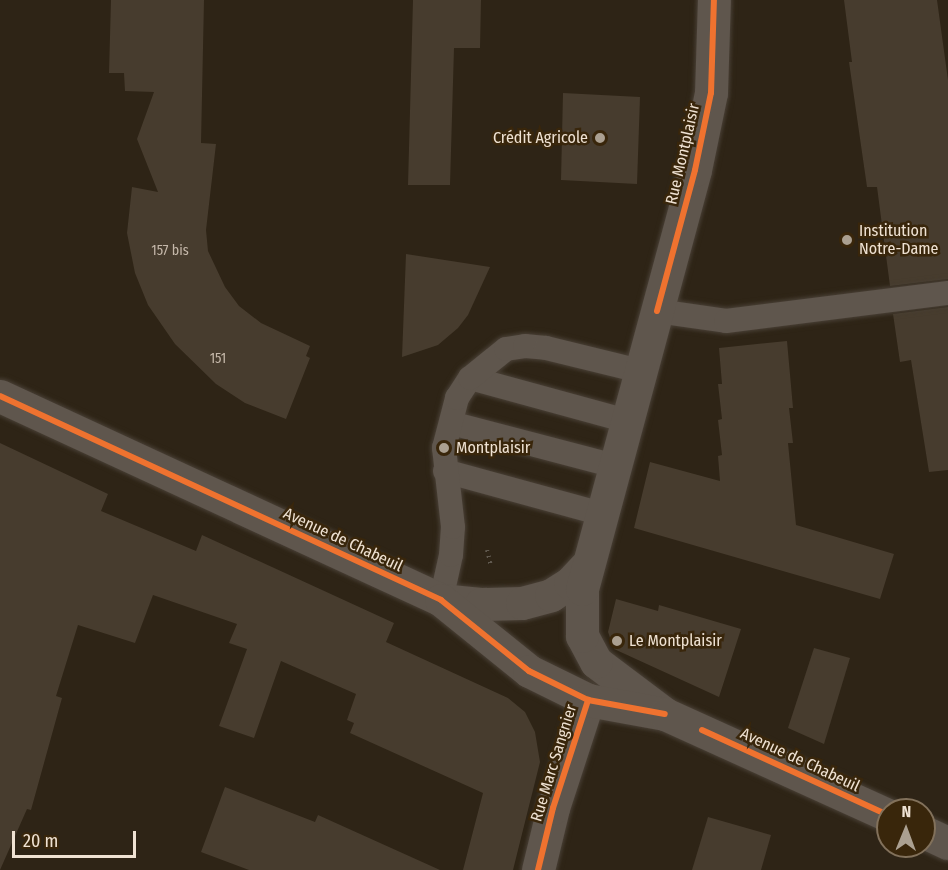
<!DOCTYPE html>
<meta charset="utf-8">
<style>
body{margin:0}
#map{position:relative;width:948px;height:870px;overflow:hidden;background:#2e2416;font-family:"Fira Sans Condensed",sans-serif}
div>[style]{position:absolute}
.building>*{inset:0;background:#473c2e}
.path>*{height:4px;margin-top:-2px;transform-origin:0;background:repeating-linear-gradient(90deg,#615a50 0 1.5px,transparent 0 6px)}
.roads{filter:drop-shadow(0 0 2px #494036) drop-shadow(0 0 2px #494036)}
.service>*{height:24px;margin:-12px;padding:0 12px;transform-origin:12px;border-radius:12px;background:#5f564d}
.minor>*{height:33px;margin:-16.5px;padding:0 16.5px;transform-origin:16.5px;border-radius:16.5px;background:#5f564d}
.tertiary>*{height:33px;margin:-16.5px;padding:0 16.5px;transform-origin:16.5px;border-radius:16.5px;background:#5f564d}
.secondary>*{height:33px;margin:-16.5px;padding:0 16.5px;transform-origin:16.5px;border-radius:16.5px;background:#5f564d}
.cycleway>*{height:6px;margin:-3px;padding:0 3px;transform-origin:3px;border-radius:3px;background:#ef722f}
.dots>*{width:16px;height:16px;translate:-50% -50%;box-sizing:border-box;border:3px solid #39260b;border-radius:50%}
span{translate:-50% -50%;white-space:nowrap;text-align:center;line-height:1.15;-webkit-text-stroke:5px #39260b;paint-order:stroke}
.number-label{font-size:14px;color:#c5b8aa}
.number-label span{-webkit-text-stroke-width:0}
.poi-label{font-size:16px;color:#efe2d3}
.right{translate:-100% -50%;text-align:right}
.left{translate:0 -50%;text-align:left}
.street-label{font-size:16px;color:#efe2d3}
.north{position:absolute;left:876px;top:798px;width:60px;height:60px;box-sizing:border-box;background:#39260b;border:2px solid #82715b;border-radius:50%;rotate:1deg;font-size:16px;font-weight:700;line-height:24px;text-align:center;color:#efe2d3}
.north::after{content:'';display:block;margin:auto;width:21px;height:27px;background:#aba091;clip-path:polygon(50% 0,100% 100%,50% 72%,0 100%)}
.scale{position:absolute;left:12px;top:831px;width:124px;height:27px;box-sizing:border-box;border:3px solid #efe2d3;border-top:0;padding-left:8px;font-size:18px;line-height:21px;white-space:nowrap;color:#efe2d3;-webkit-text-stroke:4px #39260b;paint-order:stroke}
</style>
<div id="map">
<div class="building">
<div style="clip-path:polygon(111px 0,204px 0,201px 143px,216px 144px,206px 230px,208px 251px,225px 287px,239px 306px,261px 323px,310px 346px,306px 356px,310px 358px,286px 419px,245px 403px,216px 384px,175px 344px,148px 305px,135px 273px,127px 233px,132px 187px,158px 192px,137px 139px,154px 92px,125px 91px,124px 73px,109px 73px)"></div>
<div style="clip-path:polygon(413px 0,481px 0,480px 48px,454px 48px,450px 185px,408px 185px)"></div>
<div style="clip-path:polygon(844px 0,937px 0,948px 80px,948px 279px,890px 286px,877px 187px,867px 187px,849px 62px,852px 62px)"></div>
<div style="clip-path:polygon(563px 93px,640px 97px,637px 184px,561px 180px)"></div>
<div style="clip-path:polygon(406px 254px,490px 267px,468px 315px,458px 328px,438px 345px,402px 357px)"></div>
<div style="clip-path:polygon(948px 307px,948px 470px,929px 472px,911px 360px,900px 362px,893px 314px)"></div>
<div style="clip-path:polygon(787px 341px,793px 408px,789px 408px,793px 443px,788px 443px,796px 525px,894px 554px,880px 599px,634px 528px,650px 462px,720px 481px,718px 456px,722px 455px,718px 420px,722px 419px,718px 384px,722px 384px,719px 348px)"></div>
<div style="clip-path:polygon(0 443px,108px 494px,101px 511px,196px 551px,202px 535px,394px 623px,386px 642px,508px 698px,525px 712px,535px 732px,540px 762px,513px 870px,463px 870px,483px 793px,350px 733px,354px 723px,347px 720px,356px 694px,281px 661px,254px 738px,219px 726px,247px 649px,229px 643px,237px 624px,153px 595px,135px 643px,78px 625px,56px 696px,62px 698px,31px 810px,27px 809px,0 870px)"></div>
<div style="clip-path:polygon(616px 599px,658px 611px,659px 605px,741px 629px,719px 697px,614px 649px,608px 632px)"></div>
<div style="clip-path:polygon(814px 648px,850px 658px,824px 744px,788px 728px)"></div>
<div style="clip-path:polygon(225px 787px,315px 822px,318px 815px,440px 870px,249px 870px,201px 852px)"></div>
<div style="clip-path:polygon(708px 817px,771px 835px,761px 870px,692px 870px)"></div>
</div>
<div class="path">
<div style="left:487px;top:550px;width:16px;rotate:76deg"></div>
</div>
<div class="roads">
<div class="service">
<div style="left:657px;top:311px;width:70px;rotate:8.2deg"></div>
<div style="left:726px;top:321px;width:224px;rotate:-7.2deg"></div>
<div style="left:470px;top:378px;width:163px;rotate:15.3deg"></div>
<div style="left:451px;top:423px;width:170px;rotate:14.7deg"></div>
<div style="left:445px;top:471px;width:163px;rotate:15.3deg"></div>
<div style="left:441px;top:600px;width:46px;rotate:-77.5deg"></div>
<div style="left:451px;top:555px;width:28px;rotate:-86deg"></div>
<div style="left:453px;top:527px;width:80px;rotate:-96.5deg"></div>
<div style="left:444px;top:448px;width:52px;rotate:-75.4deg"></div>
<div style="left:457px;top:398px;width:24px;rotate:-57deg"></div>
<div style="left:470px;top:378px;width:46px;rotate:-38.9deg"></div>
<div style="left:506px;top:349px;width:19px;rotate:-9deg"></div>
<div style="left:525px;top:346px;width:21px;rotate:5deg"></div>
<div style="left:546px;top:348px;width:97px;rotate:13.7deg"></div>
</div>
<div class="minor">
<div style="left:538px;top:870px;width:64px;rotate:-76.4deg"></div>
<div style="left:553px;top:808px;width:114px;rotate:-72deg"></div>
</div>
<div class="tertiary">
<div style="left:441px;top:600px;width:40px;rotate:5.7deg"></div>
<div style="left:481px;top:604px;width:41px;rotate:-1.4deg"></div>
<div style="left:522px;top:603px;width:30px;rotate:-15deg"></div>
<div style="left:551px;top:595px;width:22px;rotate:-32deg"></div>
<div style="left:570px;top:583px;width:22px;rotate:-47deg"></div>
<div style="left:665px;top:714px;width:86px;rotate:-143deg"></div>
<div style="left:596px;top:662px;width:30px;rotate:-118deg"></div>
<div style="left:582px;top:636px;width:47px;rotate:-90deg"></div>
<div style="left:582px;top:589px;width:434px;rotate:-74.9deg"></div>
<div style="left:695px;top:170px;width:79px;rotate:-78.3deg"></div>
<div style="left:711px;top:93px;width:93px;rotate:-88.2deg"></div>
</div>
<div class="secondary">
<div style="left:0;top:396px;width:486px;rotate:24.8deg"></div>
<div style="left:441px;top:600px;width:113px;rotate:38.9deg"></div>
<div style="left:529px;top:671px;width:66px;rotate:26.2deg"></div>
<div style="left:588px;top:700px;width:78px;rotate:10.3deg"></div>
<div style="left:665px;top:714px;width:245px;rotate:24.4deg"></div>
<div style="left:924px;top:832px;width:26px;rotate:25deg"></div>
</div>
</div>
<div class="cycleway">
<div style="left:657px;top:311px;width:146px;rotate:-74.9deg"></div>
<div style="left:695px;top:170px;width:79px;rotate:-78.3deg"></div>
<div style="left:711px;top:93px;width:93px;rotate:-88.2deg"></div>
<div style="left:0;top:396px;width:486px;rotate:24.8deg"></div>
<div style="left:441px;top:600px;width:113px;rotate:38.9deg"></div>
<div style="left:529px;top:671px;width:66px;rotate:26.2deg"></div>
<div style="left:588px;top:700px;width:78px;rotate:10.3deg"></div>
<div style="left:702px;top:730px;width:205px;rotate:24.6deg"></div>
<div style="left:538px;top:870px;width:64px;rotate:-76.4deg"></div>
<div style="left:553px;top:808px;width:114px;rotate:-72deg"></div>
</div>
<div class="dots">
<div style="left:600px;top:138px;background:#aba091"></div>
<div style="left:847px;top:240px;background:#aba091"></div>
<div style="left:444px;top:448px;background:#aba091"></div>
<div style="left:617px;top:641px;background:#aba091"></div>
</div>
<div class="number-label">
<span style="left:170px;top:251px">157 bis</span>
<span style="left:218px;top:359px">151</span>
</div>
<div class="poi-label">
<span class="right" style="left:588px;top:138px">Crédit Agricole</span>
<span class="left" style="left:859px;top:240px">Institution<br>Notre-Dame</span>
<span class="left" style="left:456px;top:448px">Montplaisir</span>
<span class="left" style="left:629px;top:641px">Le Montplaisir</span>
</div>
<div class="street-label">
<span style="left:683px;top:154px;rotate:-77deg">Rue Montplaisir</span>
<span style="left:343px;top:540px;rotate:25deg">Avenue de Chabeuil</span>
<span style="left:800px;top:760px;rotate:25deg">Avenue de Chabeuil</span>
<span style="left:554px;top:763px;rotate:-73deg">Rue Marc Sangnier</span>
</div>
<div class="north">N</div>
<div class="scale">20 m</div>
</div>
